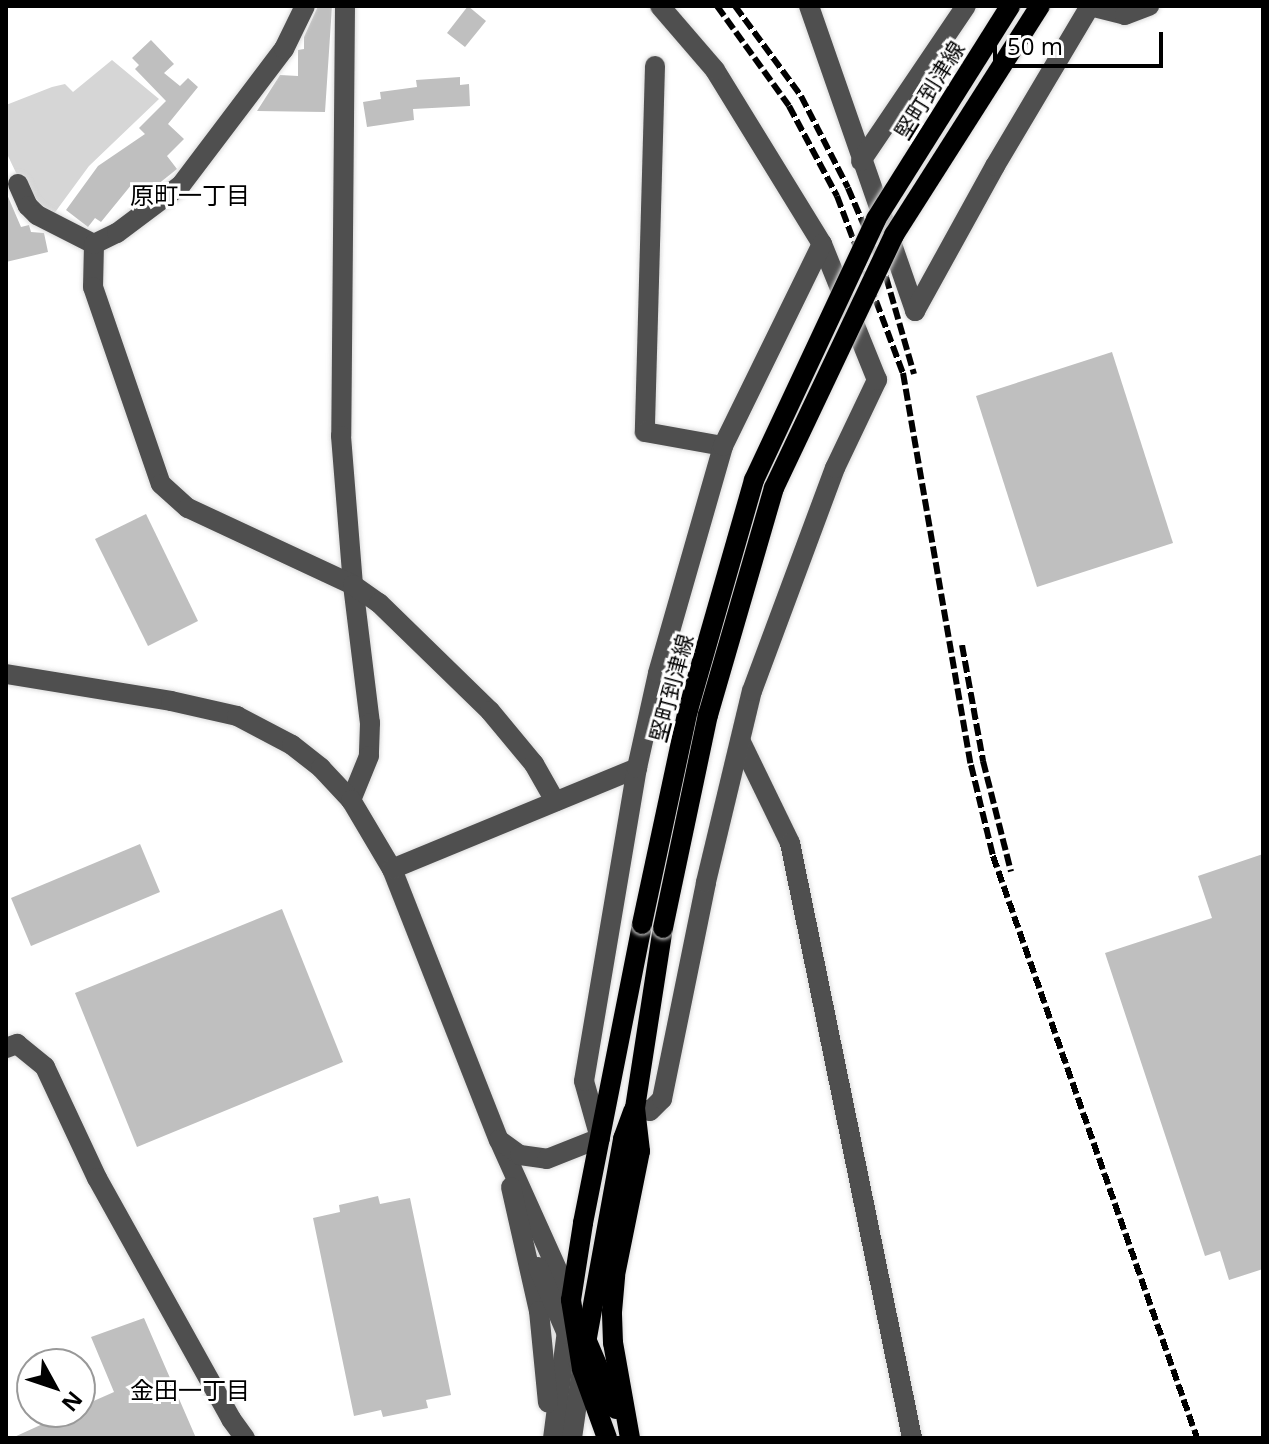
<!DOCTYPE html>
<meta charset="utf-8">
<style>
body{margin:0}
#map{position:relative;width:1269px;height:1444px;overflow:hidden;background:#fff;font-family:"Open Sans","Noto Sans JP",sans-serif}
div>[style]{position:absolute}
.green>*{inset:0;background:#d6d6d6}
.building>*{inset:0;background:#bfbfbf}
.roads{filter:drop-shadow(0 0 2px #dbdbdb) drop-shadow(0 0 2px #dbdbdb)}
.minor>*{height:20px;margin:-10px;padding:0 10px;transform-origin:10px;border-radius:10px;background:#4f4f4f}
.major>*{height:20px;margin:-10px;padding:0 10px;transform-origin:10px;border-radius:10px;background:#000}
.rail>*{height:6px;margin-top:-3px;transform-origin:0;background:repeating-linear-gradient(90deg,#000 0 12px,transparent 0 16px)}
.bridges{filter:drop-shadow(0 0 2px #dbdbdb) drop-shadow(0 0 2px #dbdbdb)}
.major-bridge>*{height:20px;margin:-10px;padding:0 10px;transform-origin:10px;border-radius:10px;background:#000}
span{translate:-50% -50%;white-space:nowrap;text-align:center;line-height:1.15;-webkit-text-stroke:6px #fff;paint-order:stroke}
.street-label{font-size:22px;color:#000}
.neighbourhood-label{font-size:24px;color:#000}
.frame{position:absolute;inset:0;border:8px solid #000;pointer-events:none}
.north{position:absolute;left:16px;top:1348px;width:80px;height:80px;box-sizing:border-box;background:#fff;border:2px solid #999;border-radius:50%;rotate:130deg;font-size:22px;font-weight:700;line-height:32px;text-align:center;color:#000}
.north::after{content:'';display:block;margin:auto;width:28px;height:36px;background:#000;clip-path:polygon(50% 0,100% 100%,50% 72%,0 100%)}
.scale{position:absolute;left:993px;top:32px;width:170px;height:36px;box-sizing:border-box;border:4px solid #000;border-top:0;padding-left:10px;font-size:24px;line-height:28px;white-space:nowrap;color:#000;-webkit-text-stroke:6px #fff;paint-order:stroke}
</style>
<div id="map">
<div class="green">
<div style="clip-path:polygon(112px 60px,159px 99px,89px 166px,53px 215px,30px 202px,8px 156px,6px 105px,52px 87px,65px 84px,73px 92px)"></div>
</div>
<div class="building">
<div style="clip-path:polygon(318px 6px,332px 6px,325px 112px,257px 111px,280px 75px,298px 76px,298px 50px,304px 49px,304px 37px)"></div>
<div style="clip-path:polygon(468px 6px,486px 21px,465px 47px,447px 33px)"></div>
<div style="clip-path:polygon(151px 40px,174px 64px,164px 73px,180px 86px,188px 78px,198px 87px,168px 124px,184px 139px,167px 156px,177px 169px,142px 197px,132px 184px,101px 222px,95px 218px,88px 227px,66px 210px,98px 166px,145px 134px,139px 128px,166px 101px,135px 69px,139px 65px,132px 58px)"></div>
<div style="clip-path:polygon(460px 77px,460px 85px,469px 84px,470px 106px,413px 109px,414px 120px,367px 127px,363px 102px,381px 99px,380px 92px,417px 87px,416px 80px)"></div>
<div style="clip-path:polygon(6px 192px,21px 227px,29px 225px,31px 232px,44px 233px,48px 252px,6px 262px)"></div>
<div style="clip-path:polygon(1112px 352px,1173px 543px,1037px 587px,976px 396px)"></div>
<div style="clip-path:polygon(146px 514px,198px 621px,148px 646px,95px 539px)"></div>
<div style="clip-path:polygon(140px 844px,160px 892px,31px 946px,11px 898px)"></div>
<div style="clip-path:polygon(1263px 854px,1263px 1269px,1229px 1280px,1220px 1251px,1205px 1256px,1105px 953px,1212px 918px,1198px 876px)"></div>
<div style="clip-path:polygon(282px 909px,343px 1062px,137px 1147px,75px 993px)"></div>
<div style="clip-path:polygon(378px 1196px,380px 1204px,410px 1198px,451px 1395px,426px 1400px,428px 1408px,383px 1417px,381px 1410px,354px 1416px,313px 1218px,340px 1212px,339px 1205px)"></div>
<div style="clip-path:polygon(144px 1318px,196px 1438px,12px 1438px,69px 1412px,80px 1412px,80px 1407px,114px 1392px,91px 1337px)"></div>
</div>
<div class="roads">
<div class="minor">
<div style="left:345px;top:6px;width:430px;rotate:90.5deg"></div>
<div style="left:341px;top:436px;width:149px;rotate:85.4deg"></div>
<div style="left:353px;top:585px;width:139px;rotate:83deg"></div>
<div style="left:370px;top:723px;width:33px;rotate:92deg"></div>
<div style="left:369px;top:756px;width:48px;rotate:112.2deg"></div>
<div style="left:809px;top:6px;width:323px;rotate:70.8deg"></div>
<div style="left:1090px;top:6px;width:36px;rotate:14deg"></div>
<div style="left:1125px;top:15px;width:26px;rotate:-21deg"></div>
<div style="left:655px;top:66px;width:366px;rotate:91.6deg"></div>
<div style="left:645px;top:432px;width:79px;rotate:10.2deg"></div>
<div style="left:861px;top:161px;width:187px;rotate:-55.9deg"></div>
<div style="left:18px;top:184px;width:24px;rotate:66deg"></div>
<div style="left:28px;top:206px;width:13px;rotate:45deg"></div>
<div style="left:37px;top:215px;width:64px;rotate:27deg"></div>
<div style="left:94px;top:244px;width:43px;rotate:91.3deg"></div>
<div style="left:93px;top:287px;width:208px;rotate:71deg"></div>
<div style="left:161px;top:484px;width:36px;rotate:42deg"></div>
<div style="left:188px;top:508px;width:182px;rotate:25deg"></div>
<div style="left:353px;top:585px;width:32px;rotate:35deg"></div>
<div style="left:379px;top:603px;width:155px;rotate:44.2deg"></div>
<div style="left:490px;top:711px;width:69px;rotate:50.3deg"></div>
<div style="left:534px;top:764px;width:43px;rotate:60.4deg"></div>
<div style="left:94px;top:244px;width:25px;rotate:-26deg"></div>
<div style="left:117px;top:233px;width:80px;rotate:-36.9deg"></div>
<div style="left:181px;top:185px;width:171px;rotate:-52.9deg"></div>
<div style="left:284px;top:49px;width:48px;rotate:-64deg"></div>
<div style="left:915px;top:311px;width:166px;rotate:-61.1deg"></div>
<div style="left:995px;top:166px;width:186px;rotate:-59.3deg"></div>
<div style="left:6px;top:674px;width:167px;rotate:9.3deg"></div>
<div style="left:171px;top:701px;width:68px;rotate:12.8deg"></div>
<div style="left:237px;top:716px;width:62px;rotate:27.8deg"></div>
<div style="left:292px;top:745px;width:37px;rotate:38deg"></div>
<div style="left:321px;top:768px;width:44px;rotate:46.8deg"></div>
<div style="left:351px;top:800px;width:80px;rotate:59.3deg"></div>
<div style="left:392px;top:869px;width:291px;rotate:68.5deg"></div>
<div style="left:499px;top:1140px;width:175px;rotate:65.8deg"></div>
<div style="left:571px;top:1300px;width:139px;rotate:97.4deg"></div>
<div style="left:741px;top:742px;width:112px;rotate:64.1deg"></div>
<div style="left:790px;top:843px;width:607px;rotate:78.41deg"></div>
<div style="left:392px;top:869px;width:265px;rotate:-22.4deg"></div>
<div style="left:6px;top:1048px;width:12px;rotate:-20deg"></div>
<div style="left:17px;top:1044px;width:36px;rotate:39deg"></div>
<div style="left:45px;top:1067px;width:123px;rotate:64.9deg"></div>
<div style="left:97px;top:1178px;width:276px;rotate:60.9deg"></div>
<div style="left:231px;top:1419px;width:24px;rotate:54deg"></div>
<div style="left:635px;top:1108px;width:15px;rotate:11deg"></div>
<div style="left:650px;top:1111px;width:17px;rotate:-45deg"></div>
<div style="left:662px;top:1099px;width:221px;rotate:-78.5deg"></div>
<div style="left:706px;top:882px;width:196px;rotate:-76.5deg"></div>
<div style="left:752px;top:691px;width:238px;rotate:-69.6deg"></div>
<div style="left:835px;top:468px;width:98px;rotate:-64.5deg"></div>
<div style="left:877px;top:380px;width:147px;rotate:-112deg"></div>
<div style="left:822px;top:244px;width:204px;rotate:-121.6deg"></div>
<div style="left:715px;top:70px;width:84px;rotate:-130.7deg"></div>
<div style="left:499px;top:1140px;width:26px;rotate:36deg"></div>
<div style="left:520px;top:1155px;width:27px;rotate:8deg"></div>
<div style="left:547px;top:1159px;width:57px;rotate:-21.6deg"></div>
<div style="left:600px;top:1138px;width:59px;rotate:-105.7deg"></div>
<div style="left:584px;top:1081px;width:317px;rotate:-80.4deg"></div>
<div style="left:637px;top:768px;width:97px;rotate:-77.5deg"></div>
<div style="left:658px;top:673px;width:236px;rotate:-74deg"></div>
<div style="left:723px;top:446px;width:225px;rotate:-63.9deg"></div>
<div style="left:511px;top:1187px;width:127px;rotate:77.3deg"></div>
<div style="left:539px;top:1311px;width:92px;rotate:84.4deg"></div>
<div style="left:538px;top:1267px;width:73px;rotate:66.6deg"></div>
<div style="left:572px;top:1438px;width:70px;rotate:-81.8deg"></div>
<div style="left:582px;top:1369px;width:7px;rotate:-117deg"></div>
</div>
<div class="major">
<div style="left:586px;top:1339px;width:76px;rotate:66.8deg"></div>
<div style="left:584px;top:1354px;width:219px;rotate:-79.7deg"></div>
<div style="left:623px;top:1139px;width:30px;rotate:-70deg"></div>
<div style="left:607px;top:1438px;width:73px;rotate:-109.9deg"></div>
<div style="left:582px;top:1369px;width:70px;rotate:-99.1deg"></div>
<div style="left:571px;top:1300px;width:78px;rotate:-81.1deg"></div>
<div style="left:583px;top:1223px;width:305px;rotate:-78.8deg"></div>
<div style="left:630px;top:1438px;width:97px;rotate:-100.1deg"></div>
<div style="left:613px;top:1343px;width:31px;rotate:-92deg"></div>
<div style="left:612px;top:1312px;width:37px;rotate:-85deg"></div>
<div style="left:615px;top:1275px;width:126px;rotate:-78.6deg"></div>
<div style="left:640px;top:1151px;width:43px;rotate:-96.6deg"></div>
<div style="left:635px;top:1108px;width:182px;rotate:-81.2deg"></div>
</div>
</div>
<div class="rail">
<div style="left:717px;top:6px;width:123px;rotate:54.2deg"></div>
<div style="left:789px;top:106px;width:102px;rotate:61.9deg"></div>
<div style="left:837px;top:196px;width:189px;rotate:69.6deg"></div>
<div style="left:903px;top:373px;width:398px;rotate:80.2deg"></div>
<div style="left:971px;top:765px;width:94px;rotate:76.4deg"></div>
<div style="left:993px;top:856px;width:617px;rotate:70.68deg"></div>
<div style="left:735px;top:6px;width:112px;rotate:53.7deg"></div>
<div style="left:801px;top:96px;width:103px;rotate:62.9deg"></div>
<div style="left:848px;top:188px;width:97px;rotate:66.9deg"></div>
<div style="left:886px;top:277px;width:101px;rotate:73.9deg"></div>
<div style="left:962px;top:645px;width:118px;rotate:79.7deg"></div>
<div style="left:983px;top:761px;width:114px;rotate:75.8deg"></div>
</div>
<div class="bridges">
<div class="major-bridge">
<div style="left:642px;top:924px;width:219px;rotate:-77.9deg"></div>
<div style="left:688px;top:710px;width:239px;rotate:-74deg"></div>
<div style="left:754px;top:480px;width:288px;rotate:-64.9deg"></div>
<div style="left:876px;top:219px;width:252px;rotate:-57.8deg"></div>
<div style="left:663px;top:928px;width:218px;rotate:-78.1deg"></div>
<div style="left:708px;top:715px;width:236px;rotate:-73.8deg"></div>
<div style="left:774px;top:488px;width:280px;rotate:-64.6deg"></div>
<div style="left:894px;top:235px;width:272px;rotate:-57.5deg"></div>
</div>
</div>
<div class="street-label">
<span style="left:929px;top:90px;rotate:-58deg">堅町到津線</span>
<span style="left:671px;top:688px;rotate:-75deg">堅町到津線</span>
</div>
<div class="neighbourhood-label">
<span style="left:190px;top:195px">原町一丁目</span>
<span style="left:190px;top:1390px">金田一丁目</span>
</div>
<div class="frame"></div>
<div class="north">N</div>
<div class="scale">50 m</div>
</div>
